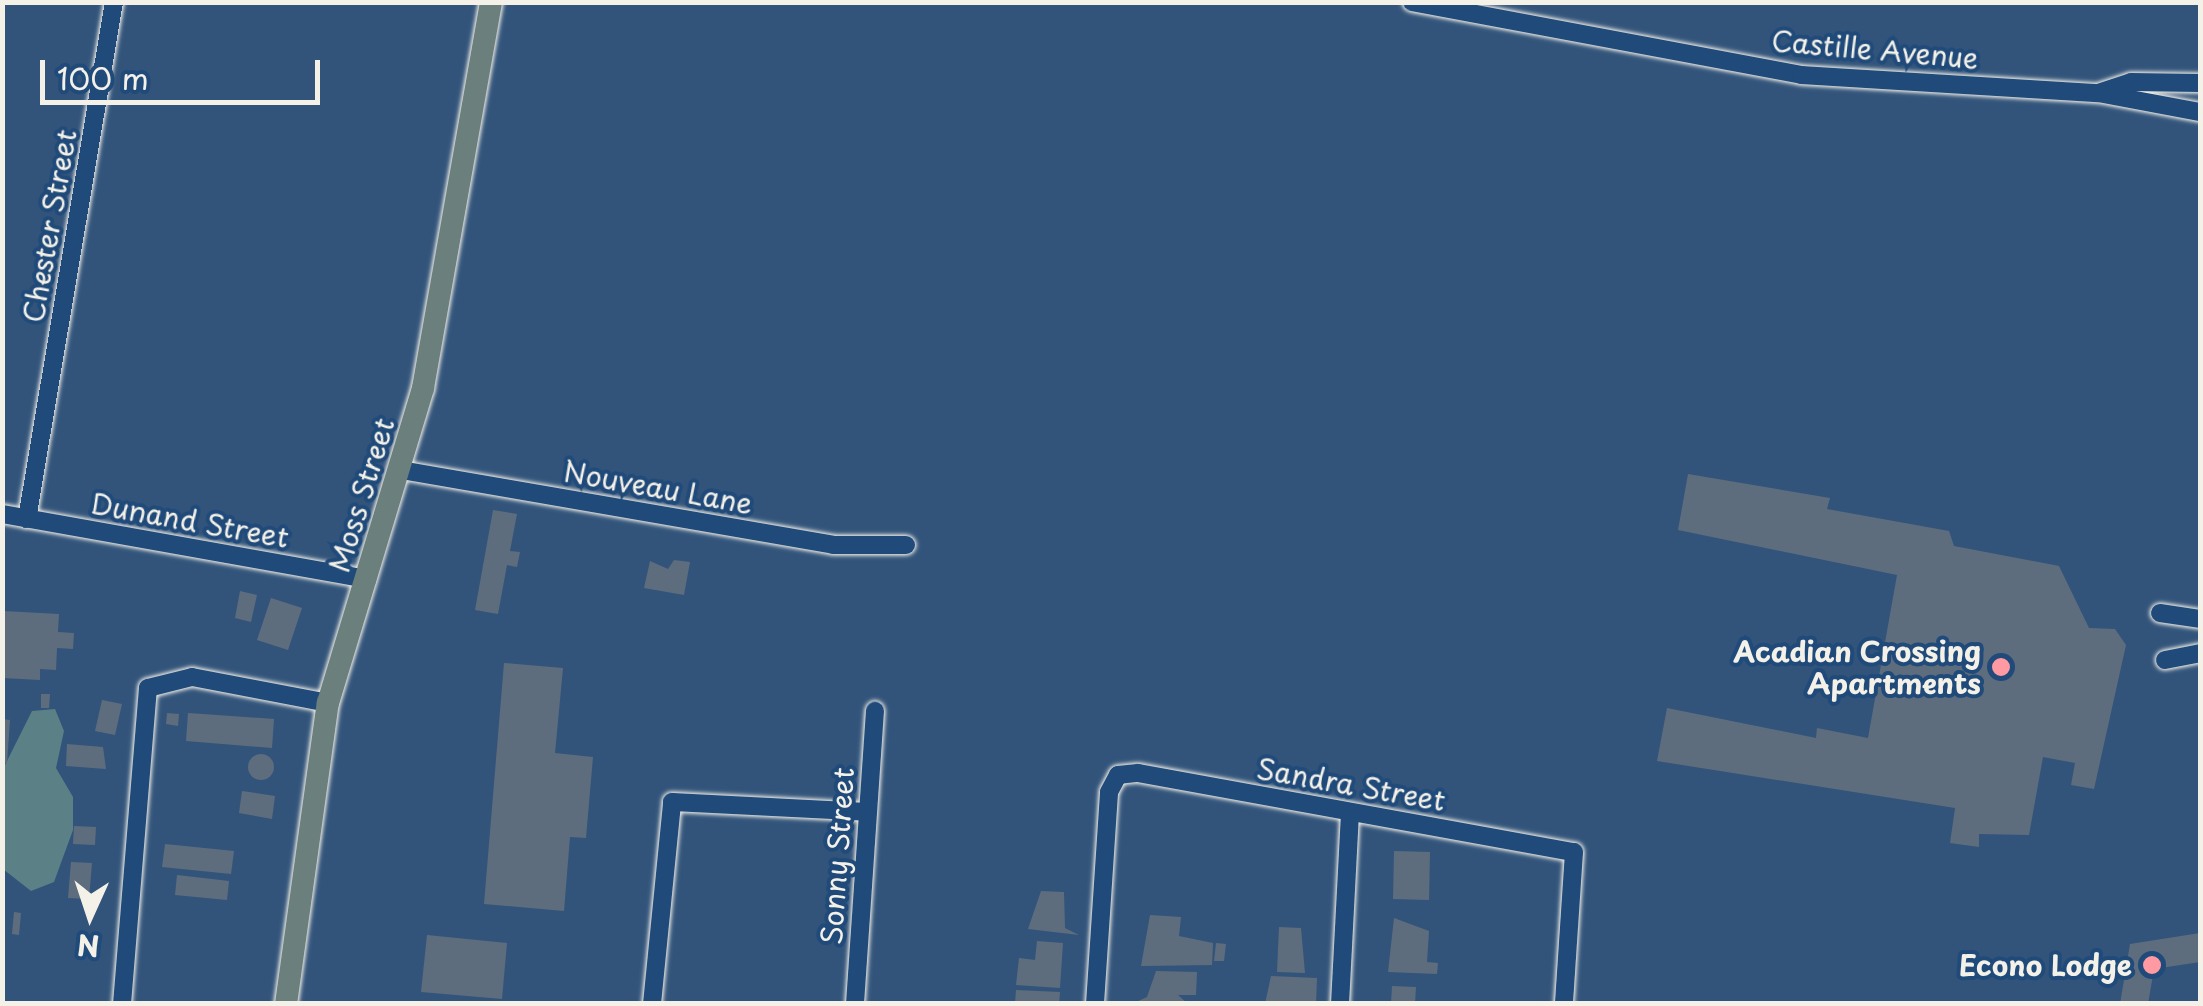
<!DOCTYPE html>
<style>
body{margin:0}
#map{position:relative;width:2203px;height:1006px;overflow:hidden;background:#32547b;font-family:"Playpen Sans",sans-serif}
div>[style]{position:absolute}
.green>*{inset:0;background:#5b8086}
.building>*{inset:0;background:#5e6d7e}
.round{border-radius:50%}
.roads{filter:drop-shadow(0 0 2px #f4f1e8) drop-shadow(0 0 2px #f4f1e8)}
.minor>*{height:18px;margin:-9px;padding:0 9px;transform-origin:9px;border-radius:9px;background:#1f4a7a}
.major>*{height:22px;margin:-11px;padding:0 11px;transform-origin:11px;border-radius:11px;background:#6b7f7c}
.dots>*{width:28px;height:28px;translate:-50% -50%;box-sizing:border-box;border:5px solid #1f4a7a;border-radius:50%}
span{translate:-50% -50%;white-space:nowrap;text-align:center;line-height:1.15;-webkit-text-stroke:8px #1f4a7a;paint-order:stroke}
.street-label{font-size:28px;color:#f4f1e8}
.poi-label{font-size:28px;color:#f4f1e8;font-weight:700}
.right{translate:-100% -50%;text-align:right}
.frame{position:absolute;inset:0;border:5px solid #f4f1e8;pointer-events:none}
.north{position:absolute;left:40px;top:866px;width:100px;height:100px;-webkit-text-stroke:8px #1f4a7a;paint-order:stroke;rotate:183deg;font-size:28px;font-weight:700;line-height:40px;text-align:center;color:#f4f1e8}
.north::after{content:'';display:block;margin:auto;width:35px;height:45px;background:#f4f1e8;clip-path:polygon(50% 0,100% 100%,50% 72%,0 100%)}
.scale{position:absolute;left:40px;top:60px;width:280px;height:45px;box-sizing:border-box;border:5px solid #f4f1e8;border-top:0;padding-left:12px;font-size:30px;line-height:35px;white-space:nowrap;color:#f4f1e8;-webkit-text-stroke:8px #1f4a7a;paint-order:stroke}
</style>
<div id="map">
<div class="green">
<div style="clip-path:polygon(55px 709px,64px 731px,56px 768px,73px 797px,73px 830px,54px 882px,31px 891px,3px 869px,3px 769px,32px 711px)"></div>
</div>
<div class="building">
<div style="clip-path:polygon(1688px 474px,1830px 498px,1827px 509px,1949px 531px,1954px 546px,2059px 566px,2089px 628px,2115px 629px,2126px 645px,2094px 789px,2071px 785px,2075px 763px,2043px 757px,2029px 835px,1979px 834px,1979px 847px,1950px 843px,1955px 808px,1657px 761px,1667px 708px,1816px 738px,1817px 728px,1868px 738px,1897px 575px,1678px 530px)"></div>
<div style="clip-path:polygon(493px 510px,517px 514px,510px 551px,520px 552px,517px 567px,507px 565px,498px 614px,475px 610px)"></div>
<div style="clip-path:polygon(674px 560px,690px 562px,684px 595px,644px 588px,650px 561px,668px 569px)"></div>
<div style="clip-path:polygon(240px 591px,257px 595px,251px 622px,235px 618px)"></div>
<div style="clip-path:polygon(271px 598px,302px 608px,288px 650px,257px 640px)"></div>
<div style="clip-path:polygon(3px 611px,59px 614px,58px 632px,74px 633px,73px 649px,57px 648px,56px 670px,40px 669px,40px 680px,3px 678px)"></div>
<div style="clip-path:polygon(504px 663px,563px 668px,555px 753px,593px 757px,586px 838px,570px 837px,564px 911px,484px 904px)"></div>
<div style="clip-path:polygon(41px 694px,50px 694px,49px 708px,41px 708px)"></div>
<div style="clip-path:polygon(102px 700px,122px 704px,115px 735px,95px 731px)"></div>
<div style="clip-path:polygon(167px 713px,179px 714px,178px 726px,166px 724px)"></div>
<div style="clip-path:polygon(188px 713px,274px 719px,272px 748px,186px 741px)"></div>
<div style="clip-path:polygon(2px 719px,10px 720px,7px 763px,2px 763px)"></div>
<div style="clip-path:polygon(67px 744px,103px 747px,106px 769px,66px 766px)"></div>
<div class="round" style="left:248px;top:754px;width:26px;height:26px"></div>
<div style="clip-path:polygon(242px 791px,275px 796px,272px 819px,239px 813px)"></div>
<div style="clip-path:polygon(74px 826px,96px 827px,95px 845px,73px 844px)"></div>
<div style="clip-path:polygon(165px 844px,234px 851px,231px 874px,162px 867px)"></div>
<div style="clip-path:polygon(1394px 851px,1430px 852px,1429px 900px,1393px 899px)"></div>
<div style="clip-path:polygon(71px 862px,92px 863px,89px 899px,68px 898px)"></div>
<div style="clip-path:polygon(177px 875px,229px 881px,227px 900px,175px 895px)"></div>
<div style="clip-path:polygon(1041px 891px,1064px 892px,1065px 928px,1079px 935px,1028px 929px)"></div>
<div style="clip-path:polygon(14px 912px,21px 913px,19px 935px,12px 934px)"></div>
<div style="clip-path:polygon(1150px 915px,1181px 917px,1179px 936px,1213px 943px,1212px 965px,1141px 966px)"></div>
<div style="clip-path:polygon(1394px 918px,1429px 931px,1427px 962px,1438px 963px,1437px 974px,1388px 972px)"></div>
<div style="clip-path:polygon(1279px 927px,1301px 928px,1305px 973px,1277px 972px)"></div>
<div style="clip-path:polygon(2200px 933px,2200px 962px,2154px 969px,2148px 1004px,2120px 1004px,2130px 944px)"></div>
<div style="clip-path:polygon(427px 935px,507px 943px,502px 999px,421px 992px)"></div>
<div style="clip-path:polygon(1037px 941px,1063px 943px,1060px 988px,1016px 985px,1019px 958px,1035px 960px)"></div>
<div style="clip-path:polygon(1216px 943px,1226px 944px,1224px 961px,1214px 961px)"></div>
<div style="clip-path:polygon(1156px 971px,1197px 972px,1196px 995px,1178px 995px,1188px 1004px,1132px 1004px,1147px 997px)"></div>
<div style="clip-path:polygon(1271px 976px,1317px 978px,1316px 1004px,1265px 1004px)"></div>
<div style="clip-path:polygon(1392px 986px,1416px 987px,1415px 1004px,1391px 1004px)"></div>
<div style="clip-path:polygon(1016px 990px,1060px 992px,1059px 1004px,1015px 1004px)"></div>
</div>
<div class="roads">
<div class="minor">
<div style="left:1412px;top:2px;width:396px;rotate:10.6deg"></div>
<div style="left:1801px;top:75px;width:298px;rotate:3.5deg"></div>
<div style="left:2098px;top:93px;width:104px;rotate:10.6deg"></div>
<div style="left:2098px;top:93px;width:35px;rotate:-18deg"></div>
<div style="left:2131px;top:82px;width:69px;rotate:0.8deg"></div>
<div style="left:401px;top:470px;width:438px;rotate:9.8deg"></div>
<div style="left:833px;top:545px;width:73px"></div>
<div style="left:2px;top:514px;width:371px;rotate:10.1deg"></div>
<div style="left:27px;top:519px;width:524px;rotate:-80.45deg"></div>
<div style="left:2160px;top:613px;width:40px;rotate:8.5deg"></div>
<div style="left:2165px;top:660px;width:36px;rotate:-11deg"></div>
<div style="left:122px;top:1004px;width:317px;rotate:-85.3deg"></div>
<div style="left:148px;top:688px;width:45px;rotate:-14deg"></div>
<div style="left:192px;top:677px;width:138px;rotate:10.8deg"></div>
<div style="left:652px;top:1004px;width:203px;rotate:-84.3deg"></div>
<div style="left:672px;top:802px;width:196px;rotate:2.9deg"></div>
<div style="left:855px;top:1004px;width:294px;rotate:-86.1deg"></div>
<div style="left:1095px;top:1004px;width:212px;rotate:-86.2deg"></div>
<div style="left:1109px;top:792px;width:19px;rotate:-62deg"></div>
<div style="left:1118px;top:775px;width:20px;rotate:-6deg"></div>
<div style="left:1138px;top:773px;width:443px;rotate:10.3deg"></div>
<div style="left:1574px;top:852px;width:152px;rotate:93.8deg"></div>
<div style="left:1340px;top:1004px;width:191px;rotate:-87deg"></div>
</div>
<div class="major">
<div style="left:286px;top:1004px;width:304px;rotate:-82.1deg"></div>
<div style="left:328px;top:703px;width:329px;rotate:-73.2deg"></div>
<div style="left:423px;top:388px;width:392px;rotate:-80deg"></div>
</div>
</div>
<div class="dots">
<div style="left:2001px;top:667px;background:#ff9aa2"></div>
<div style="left:2152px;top:965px;background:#ff9aa2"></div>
</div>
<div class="street-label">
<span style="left:1875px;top:49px;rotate:5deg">Castille Avenue</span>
<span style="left:49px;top:226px;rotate:-80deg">Chester Street</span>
<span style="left:658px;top:487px;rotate:10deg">Nouveau Lane</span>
<span style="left:361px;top:495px;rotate:-73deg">Moss Street</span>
<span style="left:190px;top:520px;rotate:10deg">Dunand Street</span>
<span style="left:1351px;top:784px;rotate:10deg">Sandra Street</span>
<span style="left:837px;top:856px;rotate:-86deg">Sonny Street</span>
</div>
<div class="poi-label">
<span class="right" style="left:1981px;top:667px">Acadian Crossing<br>Apartments</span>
<span class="right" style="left:2132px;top:965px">Econo Lodge</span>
</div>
<div class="frame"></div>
<div class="north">N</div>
<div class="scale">100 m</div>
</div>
